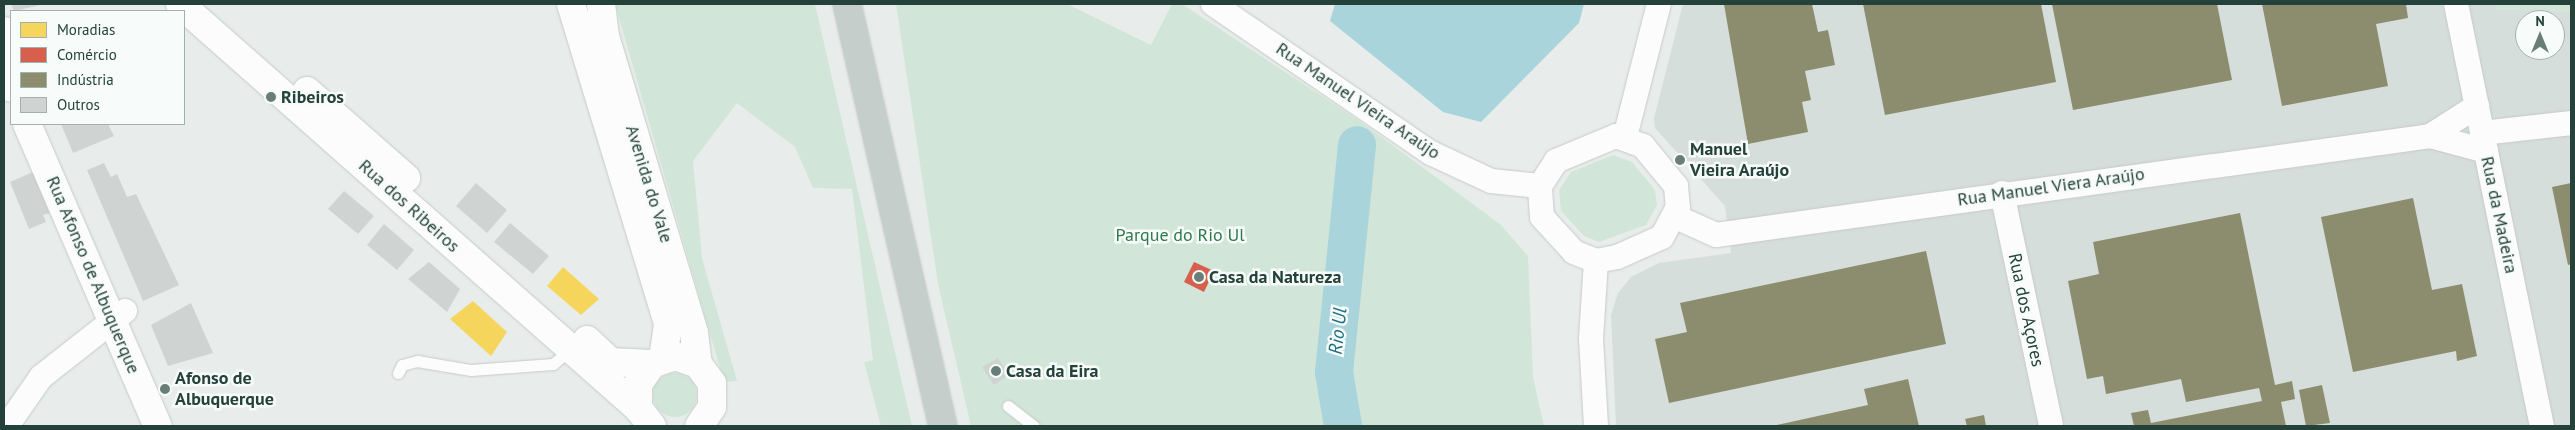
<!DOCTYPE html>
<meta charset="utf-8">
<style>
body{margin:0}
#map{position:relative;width:2575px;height:430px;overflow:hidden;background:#e8edeb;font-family:"PT Sans",sans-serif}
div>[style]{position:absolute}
.built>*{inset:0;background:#d6dedb}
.green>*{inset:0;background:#d1e6d8}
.round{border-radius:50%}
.water>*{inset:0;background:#a9d4db}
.homes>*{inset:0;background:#f6d55c}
.shops>*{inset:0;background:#d6604d}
.industry>*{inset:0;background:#8c8c6e}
.river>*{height:38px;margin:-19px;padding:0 19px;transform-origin:19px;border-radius:19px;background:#a9d4db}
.building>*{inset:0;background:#cfd4d2}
.roads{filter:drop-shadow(0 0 1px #c5cac8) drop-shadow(0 0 1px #c5cac8)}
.service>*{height:11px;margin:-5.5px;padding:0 5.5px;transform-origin:5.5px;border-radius:5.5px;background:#fcfcfc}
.minor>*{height:24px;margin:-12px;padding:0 12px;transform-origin:12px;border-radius:12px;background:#fcfcfc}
.tertiary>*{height:28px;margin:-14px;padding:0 14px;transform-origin:14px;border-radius:14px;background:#fcfcfc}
.secondary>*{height:28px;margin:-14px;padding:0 14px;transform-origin:14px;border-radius:14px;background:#fcfcfc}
.trunk>*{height:28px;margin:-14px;padding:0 14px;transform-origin:14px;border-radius:14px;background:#c6cecc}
.dots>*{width:14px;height:14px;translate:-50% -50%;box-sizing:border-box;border:2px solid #f7fbf9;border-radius:50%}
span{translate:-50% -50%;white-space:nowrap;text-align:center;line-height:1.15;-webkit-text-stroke:5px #f7fbf9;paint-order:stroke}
.poi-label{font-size:18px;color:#24423a;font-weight:700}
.left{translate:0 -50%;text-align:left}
.street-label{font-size:18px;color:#24423a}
.park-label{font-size:18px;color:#2d7a4b}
.water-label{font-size:19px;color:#1c6f80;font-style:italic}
.frame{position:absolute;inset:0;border:5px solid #24423a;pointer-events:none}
.legend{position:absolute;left:10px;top:10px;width:175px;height:115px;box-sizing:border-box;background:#f7fbf9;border:1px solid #a3b1ad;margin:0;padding:6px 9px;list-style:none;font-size:15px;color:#24423a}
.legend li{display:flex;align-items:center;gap:10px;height:25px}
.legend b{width:25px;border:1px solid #a3b1ad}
.north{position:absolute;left:2515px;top:10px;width:50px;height:50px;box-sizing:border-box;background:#f7fbf9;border:1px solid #a3b1ad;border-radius:50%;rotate:0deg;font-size:14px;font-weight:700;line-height:20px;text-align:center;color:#24423a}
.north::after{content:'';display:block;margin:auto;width:18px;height:22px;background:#697e78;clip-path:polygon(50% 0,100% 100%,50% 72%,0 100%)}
</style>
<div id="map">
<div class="built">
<div style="clip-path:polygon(evenodd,1683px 4px,2571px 4px,2571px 426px,1616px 426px,1611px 315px,1618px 293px,1631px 277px,1659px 263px,1731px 253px,1725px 206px,1655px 128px,1654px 118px,1683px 4px,2525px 20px,2555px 20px,2555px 50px,2525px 50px,2525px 20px)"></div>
</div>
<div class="green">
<div style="clip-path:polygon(615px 4px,815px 4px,912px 426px,881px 426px,864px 362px,873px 360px,852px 189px,813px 188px,795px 147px,737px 103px,693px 161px,702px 258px,737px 381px,724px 382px)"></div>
<div style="clip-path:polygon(896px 4px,1067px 4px,1151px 45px,1172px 4px,1182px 4px,1358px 120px,1500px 224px,1528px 256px,1533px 377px,1544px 426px,971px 426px,938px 284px)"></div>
<div style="clip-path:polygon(2495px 4px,2571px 4px,2571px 12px,2496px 10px)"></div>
<div style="clip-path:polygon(1613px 155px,1632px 162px,1655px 190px,1657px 205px,1646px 225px,1599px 242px,1584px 236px,1561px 211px,1559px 190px,1571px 172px)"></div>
<div class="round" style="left:653px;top:373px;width:44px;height:44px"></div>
</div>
<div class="water">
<div style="clip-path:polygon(1335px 4px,1584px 4px,1579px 23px,1481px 122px,1443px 112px,1330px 21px)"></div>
</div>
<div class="homes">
<div style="clip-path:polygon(563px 267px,599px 299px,581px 315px,547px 286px)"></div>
<div style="clip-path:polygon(473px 301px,507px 332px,491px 356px,450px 319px)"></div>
</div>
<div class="shops">
<div style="clip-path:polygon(1194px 262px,1214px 271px,1204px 292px,1184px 282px)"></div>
</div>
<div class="industry">
<div style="clip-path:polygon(1724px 4px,1812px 4px,1818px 32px,1828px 30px,1835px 65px,1805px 71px,1811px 100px,1802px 102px,1808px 132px,1748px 144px)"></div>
<div style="clip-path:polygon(1863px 4px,2041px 4px,2056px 82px,1885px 115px)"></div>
<div style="clip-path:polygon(2052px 4px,2217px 4px,2232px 80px,2073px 110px)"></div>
<div style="clip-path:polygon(2262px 4px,2406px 4px,2408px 18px,2376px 24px,2388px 86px,2282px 106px)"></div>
<div style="clip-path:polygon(2571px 183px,2571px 264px,2568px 265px,2552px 187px)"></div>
<div style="clip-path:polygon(2413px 198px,2432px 290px,2462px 284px,2477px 356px,2457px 361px,2456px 351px,2353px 372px,2321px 217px)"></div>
<div style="clip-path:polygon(2240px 213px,2275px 385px,2292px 381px,2295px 399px,2281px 402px,2286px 426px,2134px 426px,2131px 413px,2148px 410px,2151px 423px,2262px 401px,2259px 388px,2186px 402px,2181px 379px,2106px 394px,2103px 376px,2087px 379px,2068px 281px,2099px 274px,2093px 242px)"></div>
<div style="clip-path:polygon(1926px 251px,1946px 344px,1669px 403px,1655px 339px,1687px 332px,1680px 303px)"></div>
<div style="clip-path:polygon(1908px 379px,1919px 426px,1772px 426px,1868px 405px,1864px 389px)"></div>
<div style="clip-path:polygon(2322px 385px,2330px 423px,2306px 426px,2299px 390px)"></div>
<div style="clip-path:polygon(1984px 415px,1986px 426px,1967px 426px,1965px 419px)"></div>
</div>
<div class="river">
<div style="left:1343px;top:426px;width:55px;rotate:-99.5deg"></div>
<div style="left:1334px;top:372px;width:228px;rotate:-84.2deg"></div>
</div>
<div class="building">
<div style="clip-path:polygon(11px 4px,45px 4px,14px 11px)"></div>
<div style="clip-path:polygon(61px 124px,108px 124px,114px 136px,73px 153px)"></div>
<div style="clip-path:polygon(104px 163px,111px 177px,117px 174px,127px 197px,136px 194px,179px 285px,143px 301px,87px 170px)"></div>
<div style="clip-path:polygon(33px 172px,50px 213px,43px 215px,46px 222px,29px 229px,10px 182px)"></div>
<div style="clip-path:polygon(476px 183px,507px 210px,487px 233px,456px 206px)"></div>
<div style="clip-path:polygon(344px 191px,374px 216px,358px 234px,328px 209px)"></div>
<div style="clip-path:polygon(510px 223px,549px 256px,533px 274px,494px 242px)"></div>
<div style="clip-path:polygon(384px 224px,414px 250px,397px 270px,367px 245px)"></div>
<div style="clip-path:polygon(429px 262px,460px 289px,447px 312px,408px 279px)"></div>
<div style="clip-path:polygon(191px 303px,213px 353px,168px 366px,151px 325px)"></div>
<div style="clip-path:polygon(998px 358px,1009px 375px,994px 385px,982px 367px)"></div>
</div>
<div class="roads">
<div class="service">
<div style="left:398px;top:373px;width:9px;rotate:-63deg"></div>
<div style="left:402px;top:365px;width:16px;rotate:-15deg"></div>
<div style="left:417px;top:361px;width:55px;rotate:9.5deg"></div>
<div style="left:471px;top:370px;width:82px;rotate:-4.2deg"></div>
<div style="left:553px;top:364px;width:23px;rotate:-40deg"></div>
<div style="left:1008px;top:406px;width:33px;rotate:38deg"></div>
</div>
<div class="minor">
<div style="left:1213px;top:4px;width:264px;rotate:34.4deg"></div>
<div style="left:1431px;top:153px;width:66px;rotate:25deg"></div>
<div style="left:1491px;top:181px;width:49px;rotate:5.8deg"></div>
<div style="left:2456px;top:4px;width:431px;rotate:78.5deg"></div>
<div style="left:2482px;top:133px;width:90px;rotate:-6.4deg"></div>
<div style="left:1616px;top:136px;width:29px;rotate:20deg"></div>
<div style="left:1643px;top:146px;width:52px;rotate:50.5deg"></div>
<div style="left:1676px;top:186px;width:21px;rotate:85deg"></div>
<div style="left:1678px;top:207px;width:34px;rotate:118deg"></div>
<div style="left:1662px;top:237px;width:49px;rotate:156deg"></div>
<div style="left:1617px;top:257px;width:21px;rotate:169deg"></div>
<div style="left:1596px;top:261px;width:24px;rotate:-158deg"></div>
<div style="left:1574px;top:252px;width:47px;rotate:-132.4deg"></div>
<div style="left:1542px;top:217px;width:31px;rotate:-94deg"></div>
<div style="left:1540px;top:186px;width:30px;rotate:-57deg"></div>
<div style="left:1556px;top:161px;width:65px;rotate:-22.6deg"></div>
<div style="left:2430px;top:136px;width:56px;rotate:-32.6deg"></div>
<div style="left:1625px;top:137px;width:137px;rotate:-75.7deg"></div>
<div style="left:2002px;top:193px;width:238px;rotate:78.1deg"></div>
<div style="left:1676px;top:217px;width:44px;rotate:24.2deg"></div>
<div style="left:1716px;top:235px;width:721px;rotate:-7.89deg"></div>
<div style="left:2430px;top:136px;width:58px;rotate:15deg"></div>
<div style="left:1596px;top:261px;width:78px;rotate:93.7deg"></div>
<div style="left:1591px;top:339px;width:87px;rotate:86.7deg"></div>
<div style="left:7px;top:426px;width:60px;rotate:-55.2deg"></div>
<div style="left:41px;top:377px;width:107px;rotate:-38.2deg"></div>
</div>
<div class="tertiary">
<div style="left:180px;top:4px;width:611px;rotate:41.42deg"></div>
<div style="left:4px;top:31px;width:18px;rotate:68deg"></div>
<div style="left:4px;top:71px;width:18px;rotate:68deg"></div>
<div style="left:307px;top:91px;width:132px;rotate:41.3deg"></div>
<div style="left:27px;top:124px;width:329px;rotate:66.6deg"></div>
<div style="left:587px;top:340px;width:33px;rotate:43deg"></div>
<div style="left:611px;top:362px;width:41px;rotate:2.8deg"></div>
</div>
<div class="secondary">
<div style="left:571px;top:4px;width:334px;rotate:73.1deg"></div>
<div style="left:668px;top:324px;width:35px;rotate:98deg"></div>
<div style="left:601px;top:4px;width:32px;rotate:83deg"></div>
<div style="left:605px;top:36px;width:310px;rotate:73.3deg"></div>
<div style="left:694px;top:333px;width:31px;rotate:83deg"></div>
<div style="left:652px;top:426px;width:23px;rotate:-128deg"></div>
<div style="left:638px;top:408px;width:24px;rotate:-90deg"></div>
<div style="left:638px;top:384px;width:24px;rotate:-55deg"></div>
<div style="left:652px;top:364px;width:24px;rotate:-19deg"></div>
<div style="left:675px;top:356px;width:24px;rotate:19deg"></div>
<div style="left:698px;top:364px;width:24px;rotate:54deg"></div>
<div style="left:712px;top:383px;width:24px;rotate:90deg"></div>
<div style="left:712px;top:407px;width:23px;rotate:124deg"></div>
</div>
<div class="trunk">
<div style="left:847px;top:4px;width:433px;rotate:77.2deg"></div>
</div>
</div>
<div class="dots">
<div style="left:271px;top:97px;background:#697e78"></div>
<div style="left:1680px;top:160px;background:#697e78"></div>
<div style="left:1199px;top:277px;background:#697e78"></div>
<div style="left:996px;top:371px;background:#697e78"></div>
<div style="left:165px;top:389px;background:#697e78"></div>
</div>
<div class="poi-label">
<span class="left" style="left:281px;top:97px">Ribeiros</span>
<span class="left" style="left:1690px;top:160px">Manuel<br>Vieira Araújo</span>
<span class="left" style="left:1209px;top:277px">Casa da Natureza</span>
<span class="left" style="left:1006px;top:371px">Casa da Eira</span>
<span class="left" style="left:175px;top:389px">Afonso de<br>Albuquerque</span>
</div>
<div class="street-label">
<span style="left:1358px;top:101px;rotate:34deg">Rua Manuel Vieira Araújo</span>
<span style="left:649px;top:184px;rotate:73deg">Avenida do Vale</span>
<span style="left:2051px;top:187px;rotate:-8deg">Rua Manuel Viera Araújo</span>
<span style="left:409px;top:206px;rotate:42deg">Rua dos Ribeiros</span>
<span style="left:2499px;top:215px;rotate:78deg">Rua da Madeira</span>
<span style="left:93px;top:275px;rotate:67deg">Rua Afonso de Albuquerque</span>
<span style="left:2026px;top:310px;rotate:78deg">Rua dos Açores</span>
</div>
<div class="park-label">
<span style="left:1180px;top:235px">Parque do Rio Ul</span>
</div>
<div class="water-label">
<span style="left:1338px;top:331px;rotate:-84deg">Rio Ul</span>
</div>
<div class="frame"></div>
<ul class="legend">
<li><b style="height:14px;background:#f6d55c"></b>Moradias</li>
<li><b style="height:14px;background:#d6604d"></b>Comércio</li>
<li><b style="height:14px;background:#8c8c6e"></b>Indústria</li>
<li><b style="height:14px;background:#cfd4d2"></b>Outros</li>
</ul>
<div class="north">N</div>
</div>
